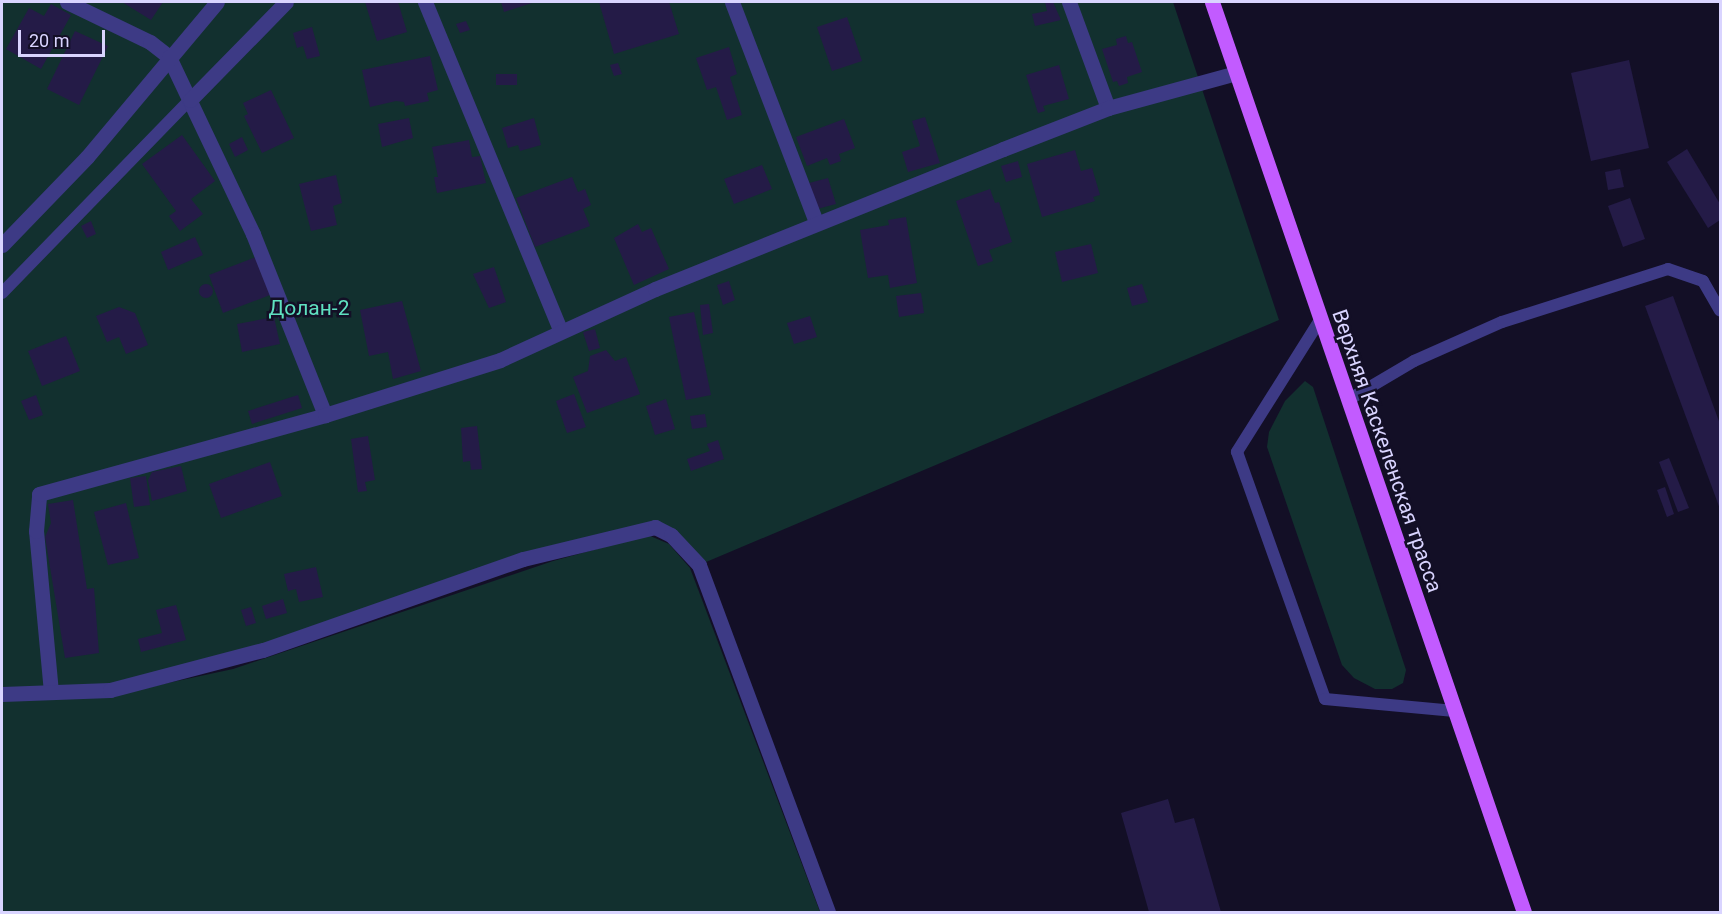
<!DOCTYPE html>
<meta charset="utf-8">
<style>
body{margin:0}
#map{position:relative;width:1722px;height:914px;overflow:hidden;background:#130f26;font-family:Roboto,sans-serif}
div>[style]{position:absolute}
.green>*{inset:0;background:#12302f}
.building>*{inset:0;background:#241b47}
.round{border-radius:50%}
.service>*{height:12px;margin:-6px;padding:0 6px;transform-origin:6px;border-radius:6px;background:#3d3a85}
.minor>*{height:15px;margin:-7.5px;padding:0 7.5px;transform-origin:7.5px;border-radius:7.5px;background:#3d3a85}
.primary>*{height:15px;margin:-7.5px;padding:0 7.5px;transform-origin:7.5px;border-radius:7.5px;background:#c25bff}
span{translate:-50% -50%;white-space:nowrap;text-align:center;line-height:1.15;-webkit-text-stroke:5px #130f26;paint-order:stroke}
.park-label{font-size:21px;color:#5fe0c0}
.street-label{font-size:21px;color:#d9d4ff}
.frame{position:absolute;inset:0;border:3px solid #d9d4ff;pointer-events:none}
.scale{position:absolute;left:18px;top:30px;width:87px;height:27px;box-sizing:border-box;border:3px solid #d9d4ff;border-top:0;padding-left:8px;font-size:18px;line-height:21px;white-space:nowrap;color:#d9d4ff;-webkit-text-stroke:4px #130f26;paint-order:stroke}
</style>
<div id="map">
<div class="green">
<div style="clip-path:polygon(2px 2px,1173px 2px,1279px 320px,699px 565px,670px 535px,636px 529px,263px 650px,110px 690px,2px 694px)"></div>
<div style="clip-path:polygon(1305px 381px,1313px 387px,1406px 670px,1403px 683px,1392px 689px,1375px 689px,1354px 678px,1342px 665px,1267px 447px,1269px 432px,1285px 401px)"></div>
<div style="clip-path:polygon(648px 535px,669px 544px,690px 568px,820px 912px,2px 912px,2px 699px,112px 695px,233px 669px,553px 561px)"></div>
</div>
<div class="building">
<div style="clip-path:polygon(122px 2px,163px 2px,151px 20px)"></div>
<div style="clip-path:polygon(365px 2px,398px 2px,407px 32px,377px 41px)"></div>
<div style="clip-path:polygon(501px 2px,535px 2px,504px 12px)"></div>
<div style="clip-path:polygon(599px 2px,669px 2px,679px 34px,614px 54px)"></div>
<div style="clip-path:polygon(1045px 2px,1053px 2px,1061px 20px,1035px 26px,1032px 14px,1047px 11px)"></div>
<div style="clip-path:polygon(51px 4px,71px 15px,41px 69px,6px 49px,29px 8px,44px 16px)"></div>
<div style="clip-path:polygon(847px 17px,862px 61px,832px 71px,817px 27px)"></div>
<div style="clip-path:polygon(466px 21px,470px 30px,460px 33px,456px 24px)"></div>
<div style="clip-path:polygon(312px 27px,320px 56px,307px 59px,303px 46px,297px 48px,293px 33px)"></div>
<div style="clip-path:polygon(75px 31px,108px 46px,79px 105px,47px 89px)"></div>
<div style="clip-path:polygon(1126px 36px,1128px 43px,1132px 42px,1142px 72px,1127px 77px,1128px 83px,1119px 86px,1117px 81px,1113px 82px,1102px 49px,1117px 45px,1116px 39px)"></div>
<div style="clip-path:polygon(729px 47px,737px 74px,730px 77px,742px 115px,727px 120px,716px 87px,707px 90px,696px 58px)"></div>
<div style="clip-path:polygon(430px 56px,438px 90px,427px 93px,429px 101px,405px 106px,404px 102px,396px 101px,370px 107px,362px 70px)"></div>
<div style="clip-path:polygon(1629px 60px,1649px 148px,1591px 161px,1571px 73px)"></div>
<div style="clip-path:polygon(618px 63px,622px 74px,614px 76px,610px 65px)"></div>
<div style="clip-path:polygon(1059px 65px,1069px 99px,1043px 106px,1045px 111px,1038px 113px,1026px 75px)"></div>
<div style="clip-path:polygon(496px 74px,517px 74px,517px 85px,496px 85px)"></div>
<div style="clip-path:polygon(271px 90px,294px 138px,262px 153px,244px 116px,248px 114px,243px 103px)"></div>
<div style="clip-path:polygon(925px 117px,940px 163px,908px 172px,902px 152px,920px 146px,912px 121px)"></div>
<div style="clip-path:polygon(409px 118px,413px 138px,382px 147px,378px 124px)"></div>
<div style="clip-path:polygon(534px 118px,541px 145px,520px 151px,518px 145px,508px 148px,502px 128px)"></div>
<div style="clip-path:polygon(844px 119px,855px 148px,839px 154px,841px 161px,830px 165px,827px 158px,807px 166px,796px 137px)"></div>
<div style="clip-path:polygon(182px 135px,215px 181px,191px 199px,203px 214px,180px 231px,169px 216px,176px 211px,142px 164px)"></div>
<div style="clip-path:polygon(242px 137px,248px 150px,235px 157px,229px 144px)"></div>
<div style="clip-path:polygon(469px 140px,472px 157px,480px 156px,486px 183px,437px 193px,434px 177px,438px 177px,432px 147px)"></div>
<div style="clip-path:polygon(1687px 149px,1720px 204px,1720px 220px,1708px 228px,1667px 162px)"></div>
<div style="clip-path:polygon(1075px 150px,1081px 171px,1092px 168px,1100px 195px,1093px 197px,1095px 201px,1042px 217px,1027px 164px)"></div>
<div style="clip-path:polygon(1018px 161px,1022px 177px,1006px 182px,1001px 166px)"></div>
<div style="clip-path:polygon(762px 165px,772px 189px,734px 204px,724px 179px)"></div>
<div style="clip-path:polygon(1620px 169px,1624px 187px,1608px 190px,1605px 172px)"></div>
<div style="clip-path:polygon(336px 175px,342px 203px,333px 206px,337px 225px,311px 231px,299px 184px)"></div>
<div style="clip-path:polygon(572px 177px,578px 192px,585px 189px,591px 205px,583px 209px,590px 226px,535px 247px,516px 198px)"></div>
<div style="clip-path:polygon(828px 178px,836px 204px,817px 209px,809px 183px)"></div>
<div style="clip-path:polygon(990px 189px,995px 203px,999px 202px,1012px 242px,989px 250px,993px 261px,978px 266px,956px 201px)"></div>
<div style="clip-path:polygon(1630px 198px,1645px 239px,1623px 247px,1608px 206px)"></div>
<div style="clip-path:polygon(906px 217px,917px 283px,890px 288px,888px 275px,868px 278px,860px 230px,889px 225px,888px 220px)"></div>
<div style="clip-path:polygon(91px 221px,96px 234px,87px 238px,81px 226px)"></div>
<div style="clip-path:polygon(638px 224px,642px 232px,651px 228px,669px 269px,634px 285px,614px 238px)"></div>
<div style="clip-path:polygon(195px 237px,203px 255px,168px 270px,161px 252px)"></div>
<div style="clip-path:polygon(1091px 244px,1098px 273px,1062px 282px,1055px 252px)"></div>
<div style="clip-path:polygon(256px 257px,270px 295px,223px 313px,209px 275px)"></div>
<div style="clip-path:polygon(494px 267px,506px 302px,489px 308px,473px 274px)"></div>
<div style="clip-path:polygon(729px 281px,735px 300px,723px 305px,717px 285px)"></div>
<div style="clip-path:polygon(1142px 284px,1148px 302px,1132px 306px,1127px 288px)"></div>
<div class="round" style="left:199px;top:284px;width:14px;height:14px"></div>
<div style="clip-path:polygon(921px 293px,924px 313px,899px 317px,896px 296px)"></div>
<div style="clip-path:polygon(1673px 296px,1720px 424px,1720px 509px,1645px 306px)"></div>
<div style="clip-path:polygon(402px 301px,421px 371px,393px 379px,388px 352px,369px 356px,360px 310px)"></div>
<div style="clip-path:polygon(709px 304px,713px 333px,703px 335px,700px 305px)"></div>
<div style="clip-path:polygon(119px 307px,135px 313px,148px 345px,126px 354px,119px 337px,107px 342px,96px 316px)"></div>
<div style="clip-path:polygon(694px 312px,711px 395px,686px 400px,669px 317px)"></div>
<div style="clip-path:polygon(810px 316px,817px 337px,794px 344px,787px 323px)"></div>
<div style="clip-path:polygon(274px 317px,280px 344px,242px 352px,237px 324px)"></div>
<div style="clip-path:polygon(595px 329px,600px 348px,589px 351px,583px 332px)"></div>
<div style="clip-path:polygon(66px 336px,80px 371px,42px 386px,28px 351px)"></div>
<div style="clip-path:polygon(606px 350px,615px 361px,626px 357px,640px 394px,587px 413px,573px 377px,588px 371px,590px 356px)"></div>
<div style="clip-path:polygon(574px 394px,586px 427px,567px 433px,556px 401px)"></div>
<div style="clip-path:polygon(36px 395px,43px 415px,29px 420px,21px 401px)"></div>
<div style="clip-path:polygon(298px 395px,302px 408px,252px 424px,248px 411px)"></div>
<div style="clip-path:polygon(666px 399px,675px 429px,655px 435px,646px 406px)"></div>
<div style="clip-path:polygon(705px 414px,707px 427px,692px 429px,690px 416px)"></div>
<div style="clip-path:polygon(477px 426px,482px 469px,471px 470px,470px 461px,463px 462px,461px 428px)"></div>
<div style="clip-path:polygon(368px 436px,375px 480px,365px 482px,367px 491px,358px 492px,351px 439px)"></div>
<div style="clip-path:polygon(718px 440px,724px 459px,691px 471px,687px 459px,710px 451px,707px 444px)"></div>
<div style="clip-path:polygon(1669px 458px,1689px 508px,1678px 512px,1659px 462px)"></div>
<div style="clip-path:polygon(270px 462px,282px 496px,221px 518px,209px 484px)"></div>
<div style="clip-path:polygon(181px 466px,187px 491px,152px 501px,148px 480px,152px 472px)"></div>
<div style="clip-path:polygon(146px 476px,150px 505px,134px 507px,130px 478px)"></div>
<div style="clip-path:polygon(1665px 487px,1674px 514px,1667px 517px,1657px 490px)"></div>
<div style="clip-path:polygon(73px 500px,87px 589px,94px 588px,99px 653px,65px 658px,45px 537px,51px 523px,48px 504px)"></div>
<div style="clip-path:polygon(126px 503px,139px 558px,108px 565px,94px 512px)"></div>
<div style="clip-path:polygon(316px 567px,323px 597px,299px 602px,296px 589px,288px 591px,284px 574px)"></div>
<div style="clip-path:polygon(283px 599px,287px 613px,266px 619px,262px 606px)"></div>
<div style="clip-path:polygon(176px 605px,186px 640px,141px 652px,138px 639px,162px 633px,156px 610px)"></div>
<div style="clip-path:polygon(251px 607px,256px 623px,246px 626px,241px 610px)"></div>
<div style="clip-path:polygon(1168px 799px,1175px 823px,1194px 818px,1221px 912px,1149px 912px,1121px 813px)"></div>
</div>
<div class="service">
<div style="left:2px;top:293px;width:269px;rotate:-45.8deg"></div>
<div style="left:1320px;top:320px;width:156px;rotate:122.2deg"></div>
<div style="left:1237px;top:452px;width:262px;rotate:70.4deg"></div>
<div style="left:1325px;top:699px;width:130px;rotate:5.3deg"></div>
<div style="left:1348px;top:400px;width:77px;rotate:-30.6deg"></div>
<div style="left:1414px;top:361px;width:96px;rotate:-23.9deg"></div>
<div style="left:1502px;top:322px;width:174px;rotate:-17.7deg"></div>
<div style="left:1668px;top:269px;width:37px;rotate:19deg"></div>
<div style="left:1703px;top:281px;width:34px;rotate:60deg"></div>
</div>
<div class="minor">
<div style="left:67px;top:2px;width:92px;rotate:25.7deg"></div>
<div style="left:150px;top:42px;width:24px;rotate:38deg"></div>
<div style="left:169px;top:57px;width:196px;rotate:64.6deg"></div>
<div style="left:253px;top:234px;width:195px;rotate:68.3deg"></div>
<div style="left:425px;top:2px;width:355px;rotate:67.6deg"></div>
<div style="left:732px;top:2px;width:235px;rotate:69.1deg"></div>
<div style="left:1069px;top:2px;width:113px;rotate:69.8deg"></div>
<div style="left:190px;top:100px;width:137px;rotate:-45.6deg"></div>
<div style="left:2px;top:245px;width:122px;rotate:-46deg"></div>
<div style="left:87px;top:157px;width:202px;rotate:-50deg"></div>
<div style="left:51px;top:692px;width:162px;rotate:-95.3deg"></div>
<div style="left:36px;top:531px;width:37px;rotate:-85deg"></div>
<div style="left:39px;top:494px;width:297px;rotate:-15.4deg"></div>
<div style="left:325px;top:415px;width:183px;rotate:-17.4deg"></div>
<div style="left:500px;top:360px;width:170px;rotate:-24.6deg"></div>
<div style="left:655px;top:289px;width:375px;rotate:-21.9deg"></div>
<div style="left:1003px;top:149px;width:113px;rotate:-21.3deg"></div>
<div style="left:1108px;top:108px;width:133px;rotate:-15.3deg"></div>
<div style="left:2px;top:694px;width:108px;rotate:-2.1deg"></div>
<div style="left:110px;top:690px;width:158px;rotate:-14.7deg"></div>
<div style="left:263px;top:650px;width:275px;rotate:-19.3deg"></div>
<div style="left:523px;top:559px;width:136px;rotate:-13.6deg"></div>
<div style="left:655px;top:527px;width:18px;rotate:27deg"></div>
<div style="left:671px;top:535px;width:41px;rotate:47deg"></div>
<div style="left:699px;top:565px;width:370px;rotate:69.6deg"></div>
</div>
<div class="primary">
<div style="left:1212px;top:2px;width:962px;rotate:71.08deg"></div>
</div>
<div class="park-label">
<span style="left:309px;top:308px">Долан-2</span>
</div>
<div class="street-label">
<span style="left:1387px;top:451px;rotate:71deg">Верхняя Каскеленская трасса</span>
</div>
<div class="frame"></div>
<div class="scale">20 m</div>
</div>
